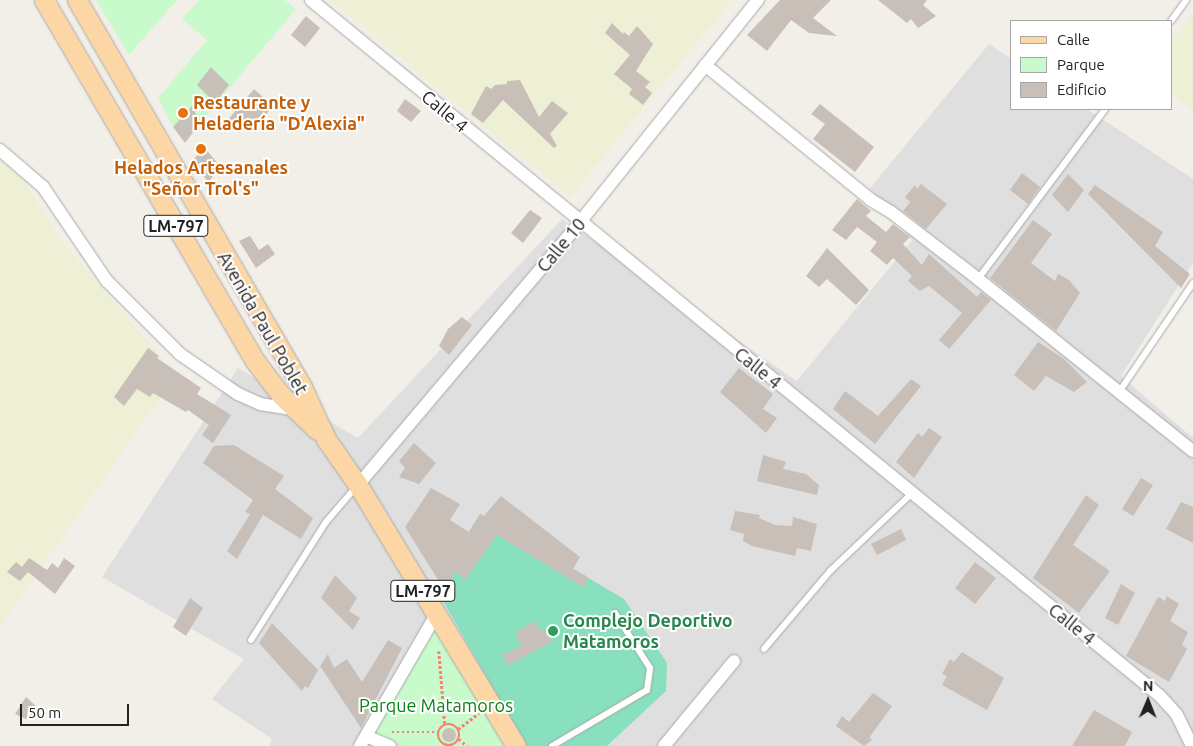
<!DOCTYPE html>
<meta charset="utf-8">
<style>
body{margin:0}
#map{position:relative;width:1193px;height:746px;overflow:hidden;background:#f2efe9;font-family:Ubuntu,sans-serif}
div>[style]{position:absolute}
.residential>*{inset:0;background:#e0dfdf}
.farmland>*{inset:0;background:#eef0d5}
.park>*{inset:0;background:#c8facc}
.pitch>*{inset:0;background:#88e0be}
.building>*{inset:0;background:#c7bfb8}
.round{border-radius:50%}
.path>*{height:2.5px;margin-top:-1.25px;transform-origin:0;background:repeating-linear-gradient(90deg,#fa8072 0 2.5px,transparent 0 5px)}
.path>.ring{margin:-1.25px;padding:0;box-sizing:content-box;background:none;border:2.5px solid #fa8072;border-radius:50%}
.roads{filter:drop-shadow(0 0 1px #a9a9a9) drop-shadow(0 0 1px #a9a9a9)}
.service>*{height:6px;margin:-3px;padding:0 3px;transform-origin:3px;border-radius:3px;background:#fff}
.minor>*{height:12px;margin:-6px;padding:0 6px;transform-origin:6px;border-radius:6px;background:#fff}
.primary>*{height:19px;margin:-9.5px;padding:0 9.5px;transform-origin:9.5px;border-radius:9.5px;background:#fcd6a4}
.dots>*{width:14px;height:14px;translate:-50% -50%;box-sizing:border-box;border:2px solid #fff;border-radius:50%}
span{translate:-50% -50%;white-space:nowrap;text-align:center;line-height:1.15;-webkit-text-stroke:4px #fff;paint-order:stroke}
.shield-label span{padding:1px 4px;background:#fff;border:1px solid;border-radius:4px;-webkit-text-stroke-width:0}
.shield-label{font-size:16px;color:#222;font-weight:700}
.food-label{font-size:18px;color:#c56008;font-weight:700}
.left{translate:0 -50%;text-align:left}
.street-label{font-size:18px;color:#222}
.leisure-label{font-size:18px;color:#27864d;font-weight:700}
.park-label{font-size:18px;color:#0c8416}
.legend{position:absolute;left:1010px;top:20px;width:162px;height:90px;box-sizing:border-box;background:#fff;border:1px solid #a7a7a7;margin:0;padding:6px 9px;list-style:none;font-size:15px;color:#222}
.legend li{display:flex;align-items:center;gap:10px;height:25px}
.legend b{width:25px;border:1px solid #a7a7a7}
.north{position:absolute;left:1123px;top:676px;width:50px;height:50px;-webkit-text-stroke:4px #fff;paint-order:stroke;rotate:1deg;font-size:14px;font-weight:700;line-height:20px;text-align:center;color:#222}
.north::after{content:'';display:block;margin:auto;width:18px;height:22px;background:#222;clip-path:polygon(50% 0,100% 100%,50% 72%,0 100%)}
.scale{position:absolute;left:20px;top:704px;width:109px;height:22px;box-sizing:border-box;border:2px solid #222;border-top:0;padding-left:6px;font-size:15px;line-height:18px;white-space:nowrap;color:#222;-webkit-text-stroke:4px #fff;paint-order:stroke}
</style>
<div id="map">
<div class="residential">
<div style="clip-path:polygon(989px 44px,1012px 59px,1012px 109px,1087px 109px,1193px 179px,1193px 263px,1121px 376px,1193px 438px,1193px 746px,269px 746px,272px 739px,212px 699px,244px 659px,102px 577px,238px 368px,358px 438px,562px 219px,797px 381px,912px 240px,870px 188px)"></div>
</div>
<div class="farmland">
<div style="clip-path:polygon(330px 0,732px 0,570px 197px)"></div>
<div style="clip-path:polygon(1193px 13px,1193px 112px,1172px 93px,1172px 41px)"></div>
<div style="clip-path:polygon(0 162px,20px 175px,65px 245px,153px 347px,174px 379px,0 626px)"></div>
</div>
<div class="park">
<div style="clip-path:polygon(96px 0,177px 0,129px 55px)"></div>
<div style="clip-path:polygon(199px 0,285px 0,296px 9px,200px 123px,192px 107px,173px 127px,158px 98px,207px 40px,182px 19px)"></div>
<div style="clip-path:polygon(437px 623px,508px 746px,403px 746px,371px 731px)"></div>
</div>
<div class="pitch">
<div style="clip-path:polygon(480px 514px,624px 599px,667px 663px,666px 691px,607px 746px,526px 746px,435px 587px)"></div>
</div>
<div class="building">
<div style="clip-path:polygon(780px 0,831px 0,813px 18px,837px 36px,809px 33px,791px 20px,767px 51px,747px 35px)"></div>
<div style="clip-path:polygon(878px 0,927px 0,923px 5px,936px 16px,918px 28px,911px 19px,907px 23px)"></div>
<div style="clip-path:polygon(306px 16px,320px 28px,305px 47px,291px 35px)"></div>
<div style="clip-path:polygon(612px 23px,623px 34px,624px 32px,629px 36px,637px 26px,653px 44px,636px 71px,650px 82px,645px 87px,652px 93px,643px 105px,629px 94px,632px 89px,614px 74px,630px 55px,605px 33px)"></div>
<div style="clip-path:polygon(211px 67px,229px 85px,215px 103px,197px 85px)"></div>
<div style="clip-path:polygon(520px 80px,539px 117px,552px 101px,568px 113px,550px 134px,557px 146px,554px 148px,503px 100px,483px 123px,471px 114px,486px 86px,491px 89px,495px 85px,507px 84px,507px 81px)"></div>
<div style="clip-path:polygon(254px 89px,273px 106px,255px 128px,244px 124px,240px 130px,232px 129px,226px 122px)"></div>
<div style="clip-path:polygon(405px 99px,421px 111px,411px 122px,397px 111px)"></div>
<div style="clip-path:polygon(820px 104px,874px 147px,855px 172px,813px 139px,825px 124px,811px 114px)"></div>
<div style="clip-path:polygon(192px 106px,200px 123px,185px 143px,173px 127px)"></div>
<div style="clip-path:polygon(204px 147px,220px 166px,208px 183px,194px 159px)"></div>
<div style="clip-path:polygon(1022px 173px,1040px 187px,1028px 204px,1010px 190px)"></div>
<div style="clip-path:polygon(1068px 174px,1084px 190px,1068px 212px,1052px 195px)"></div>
<div style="clip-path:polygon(921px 184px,947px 204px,926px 229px,903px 211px,910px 202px,905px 197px,915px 185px,917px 189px)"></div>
<div style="clip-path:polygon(1095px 185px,1163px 232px,1155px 246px,1190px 274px,1181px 288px,1088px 194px)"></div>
<div style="clip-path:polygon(857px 199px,871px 211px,866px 216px,886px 232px,893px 224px,910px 237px,903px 244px,922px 265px,929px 254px,977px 297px,981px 292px,991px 300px,949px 349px,939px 340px,962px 313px,929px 286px,920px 291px,908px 281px,912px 276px,893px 258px,887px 265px,870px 251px,877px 242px,857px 227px,846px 240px,832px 230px)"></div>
<div style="clip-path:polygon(530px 210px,542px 218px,523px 243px,511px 233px)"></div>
<div style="clip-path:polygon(1033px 220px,1052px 234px,1031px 263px,1055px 281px,1058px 274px,1069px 280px,1080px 293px,1056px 331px,990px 278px)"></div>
<div style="clip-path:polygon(250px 236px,259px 250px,268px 244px,275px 254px,256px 268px,239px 241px)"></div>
<div style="clip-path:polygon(827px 248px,869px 290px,856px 305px,827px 279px,819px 287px,806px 276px)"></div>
<div style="clip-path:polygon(462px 317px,472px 325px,449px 355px,439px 346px,448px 329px)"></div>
<div style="clip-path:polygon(1038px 342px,1064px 359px,1087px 382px,1074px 392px,1046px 376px,1034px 391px,1014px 375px)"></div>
<div style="clip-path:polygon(148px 348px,159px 356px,157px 358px,201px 388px,197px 394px,231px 415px,213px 443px,202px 435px,209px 425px,188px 410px,186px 412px,153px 393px,150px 397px,137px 389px,124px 406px,114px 397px)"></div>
<div style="clip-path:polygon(739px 368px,773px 394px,763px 409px,777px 418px,766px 433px,720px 392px)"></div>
<div style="clip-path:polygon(911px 379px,921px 386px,875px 444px,833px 409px,845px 391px,878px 416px)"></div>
<div style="clip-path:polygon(929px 428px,942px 437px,914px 478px,896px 462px,918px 433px,922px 437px)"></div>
<div style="clip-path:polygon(414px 443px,436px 463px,419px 484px,399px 477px,405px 468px,399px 461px)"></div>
<div style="clip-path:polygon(234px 445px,284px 476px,275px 489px,313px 518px,301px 539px,263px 515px,237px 559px,227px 551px,250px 514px,245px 512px,253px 500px,203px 463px,214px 446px)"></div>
<div style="clip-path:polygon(763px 455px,786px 462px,783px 469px,806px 474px,819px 485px,817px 495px,757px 481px)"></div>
<div style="clip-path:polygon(1141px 478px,1153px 485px,1133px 516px,1122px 509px)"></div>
<div style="clip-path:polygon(431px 488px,460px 504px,450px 520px,469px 532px,480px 514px,484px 516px,501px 496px,580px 557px,573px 569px,588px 577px,583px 587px,497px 535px,465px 580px,456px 571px,445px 591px,405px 527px)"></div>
<div style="clip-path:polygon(1086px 495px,1099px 505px,1073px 545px,1110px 571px,1079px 613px,1033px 578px)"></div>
<div style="clip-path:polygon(1181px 502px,1193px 507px,1193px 543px,1166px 529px)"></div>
<div style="clip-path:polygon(735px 511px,760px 515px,759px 518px,775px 525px,792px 526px,793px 517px,817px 524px,811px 551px,797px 548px,795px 556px,752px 546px,743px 541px,744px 534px,730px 530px)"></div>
<div style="clip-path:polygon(901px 529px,906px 540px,877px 555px,871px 544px)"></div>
<div style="clip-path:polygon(29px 558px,47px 570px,52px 563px,58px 568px,64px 558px,75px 566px,55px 594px,28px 572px,20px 581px,7px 572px,16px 562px,22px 567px)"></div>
<div style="clip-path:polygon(975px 562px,996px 578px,975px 604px,955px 588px)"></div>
<div style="clip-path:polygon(335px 575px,357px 598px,349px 611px,360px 618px,353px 630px,321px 598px)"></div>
<div style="clip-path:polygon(1121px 584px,1135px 593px,1118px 625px,1105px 618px)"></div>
<div style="clip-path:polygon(1167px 596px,1179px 604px,1170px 621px,1188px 632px,1182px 645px,1187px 649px,1169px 682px,1126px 656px,1158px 597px,1165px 601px)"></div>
<div style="clip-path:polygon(190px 598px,203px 608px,186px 636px,173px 627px)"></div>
<div style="clip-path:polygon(534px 621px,541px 631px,545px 629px,552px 642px,508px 665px,502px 655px,521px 646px,515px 633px)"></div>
<div style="clip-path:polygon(272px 623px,318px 670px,308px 688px,305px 686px,302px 691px,259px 643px)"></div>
<div style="clip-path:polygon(388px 640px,402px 648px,361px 728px,320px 666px,328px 654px,334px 668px,347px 659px,362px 682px)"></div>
<div style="clip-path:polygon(962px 652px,1004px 678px,987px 710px,942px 685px,947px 676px,942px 674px,950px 659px,954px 662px)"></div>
<div style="clip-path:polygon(873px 693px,892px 706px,869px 738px,872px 740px,864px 746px,836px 726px,842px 716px,849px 722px)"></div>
<div style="clip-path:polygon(26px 697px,37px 707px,32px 717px,26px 719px,15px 714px)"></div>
<div style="clip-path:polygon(1094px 710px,1132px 732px,1125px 746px,1072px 746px)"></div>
<div class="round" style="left:442px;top:728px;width:14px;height:14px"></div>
</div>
<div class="path">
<div style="left:439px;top:651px;width:73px;rotate:85.3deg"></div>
<div class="ring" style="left:438px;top:724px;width:19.5px;height:19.5px"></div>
<div style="left:458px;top:729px;width:26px;rotate:-37deg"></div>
<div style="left:392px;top:732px;width:46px"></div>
<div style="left:459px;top:739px;width:11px;rotate:41deg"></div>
</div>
<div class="roads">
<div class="service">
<div style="left:1171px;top:21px;width:26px;rotate:-54deg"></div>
<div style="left:978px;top:279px;width:212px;rotate:-53.2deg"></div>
<div style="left:1119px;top:392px;width:132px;rotate:-55.8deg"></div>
<div style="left:251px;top:640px;width:140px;rotate:-57.6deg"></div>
<div style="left:326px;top:522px;width:46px;rotate:-49.4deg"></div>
<div style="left:764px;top:649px;width:104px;rotate:-49.7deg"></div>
<div style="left:831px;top:570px;width:112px;rotate:-43.5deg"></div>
<div style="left:552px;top:746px;width:110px;rotate:-30.5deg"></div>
<div style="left:647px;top:690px;width:22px;rotate:-82deg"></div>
<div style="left:650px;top:668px;width:65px;rotate:-122.5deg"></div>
</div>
<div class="minor">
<div style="left:311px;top:0;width:1098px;rotate:39.34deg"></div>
<div style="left:1160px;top:696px;width:25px;rotate:48deg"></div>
<div style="left:1177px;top:715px;width:34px;rotate:64deg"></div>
<div style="left:705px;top:65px;width:214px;rotate:39.1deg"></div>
<div style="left:871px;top:200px;width:23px;rotate:31deg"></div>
<div style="left:891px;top:212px;width:110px;rotate:37.6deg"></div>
<div style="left:978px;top:279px;width:275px;rotate:38.7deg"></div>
<div style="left:0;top:150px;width:57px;rotate:40.7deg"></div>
<div style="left:43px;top:187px;width:114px;rotate:55.8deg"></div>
<div style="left:107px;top:281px;width:103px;rotate:45deg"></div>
<div style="left:180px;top:354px;width:70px;rotate:34.6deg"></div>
<div style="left:238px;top:394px;width:24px;rotate:24deg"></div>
<div style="left:260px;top:404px;width:36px;rotate:9deg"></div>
<div style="left:358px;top:485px;width:344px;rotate:-49.8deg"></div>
<div style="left:580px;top:222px;width:285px;rotate:-51.3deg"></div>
<div style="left:366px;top:736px;width:26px;rotate:23deg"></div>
<div style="left:360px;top:746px;width:154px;rotate:-59.9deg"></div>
<div style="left:664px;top:746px;width:110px;rotate:-50.5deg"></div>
</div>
<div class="primary">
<div style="left:44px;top:0;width:418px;rotate:59.7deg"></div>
<div style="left:255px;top:361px;width:43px;rotate:52.6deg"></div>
<div style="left:281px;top:395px;width:50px;rotate:44.2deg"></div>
<div style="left:77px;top:0;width:448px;rotate:59.8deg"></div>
<div style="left:302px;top:387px;width:57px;rotate:65.2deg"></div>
<div style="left:326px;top:439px;width:56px;rotate:55.2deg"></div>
<div style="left:358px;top:485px;width:305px;rotate:58.8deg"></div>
</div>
</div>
<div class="dots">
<div style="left:183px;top:113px;background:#e8710a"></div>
<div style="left:201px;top:149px;background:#e8710a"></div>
<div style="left:553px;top:631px;background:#2e9e5b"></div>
</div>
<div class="shield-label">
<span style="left:176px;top:226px">LM-797</span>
<span style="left:423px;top:591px">LM-797</span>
</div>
<div class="food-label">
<span class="left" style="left:193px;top:113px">Restaurante y<br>Heladería "D'Alexia"</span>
<span style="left:201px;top:178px">Helados Artesanales<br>"Señor Trol's"</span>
</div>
<div class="street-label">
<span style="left:445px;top:111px;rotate:40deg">Calle 4</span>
<span style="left:561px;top:245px;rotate:-50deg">Calle 10</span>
<span style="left:263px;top:323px;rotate:60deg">Avenida Paul Poblet</span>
<span style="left:758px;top:368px;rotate:39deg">Calle 4</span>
<span style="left:1072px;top:624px;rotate:39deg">Calle 4</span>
</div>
<div class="leisure-label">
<span class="left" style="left:563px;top:631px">Complejo Deportivo<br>Matamoros</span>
</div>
<div class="park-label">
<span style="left:436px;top:705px">Parque Matamoros</span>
</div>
<ul class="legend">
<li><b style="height:6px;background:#fcd6a4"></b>Calle</li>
<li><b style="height:14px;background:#c8facc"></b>Parque</li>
<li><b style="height:14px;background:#c7bfb8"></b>Edificio</li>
</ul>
<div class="north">N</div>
<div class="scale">50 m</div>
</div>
